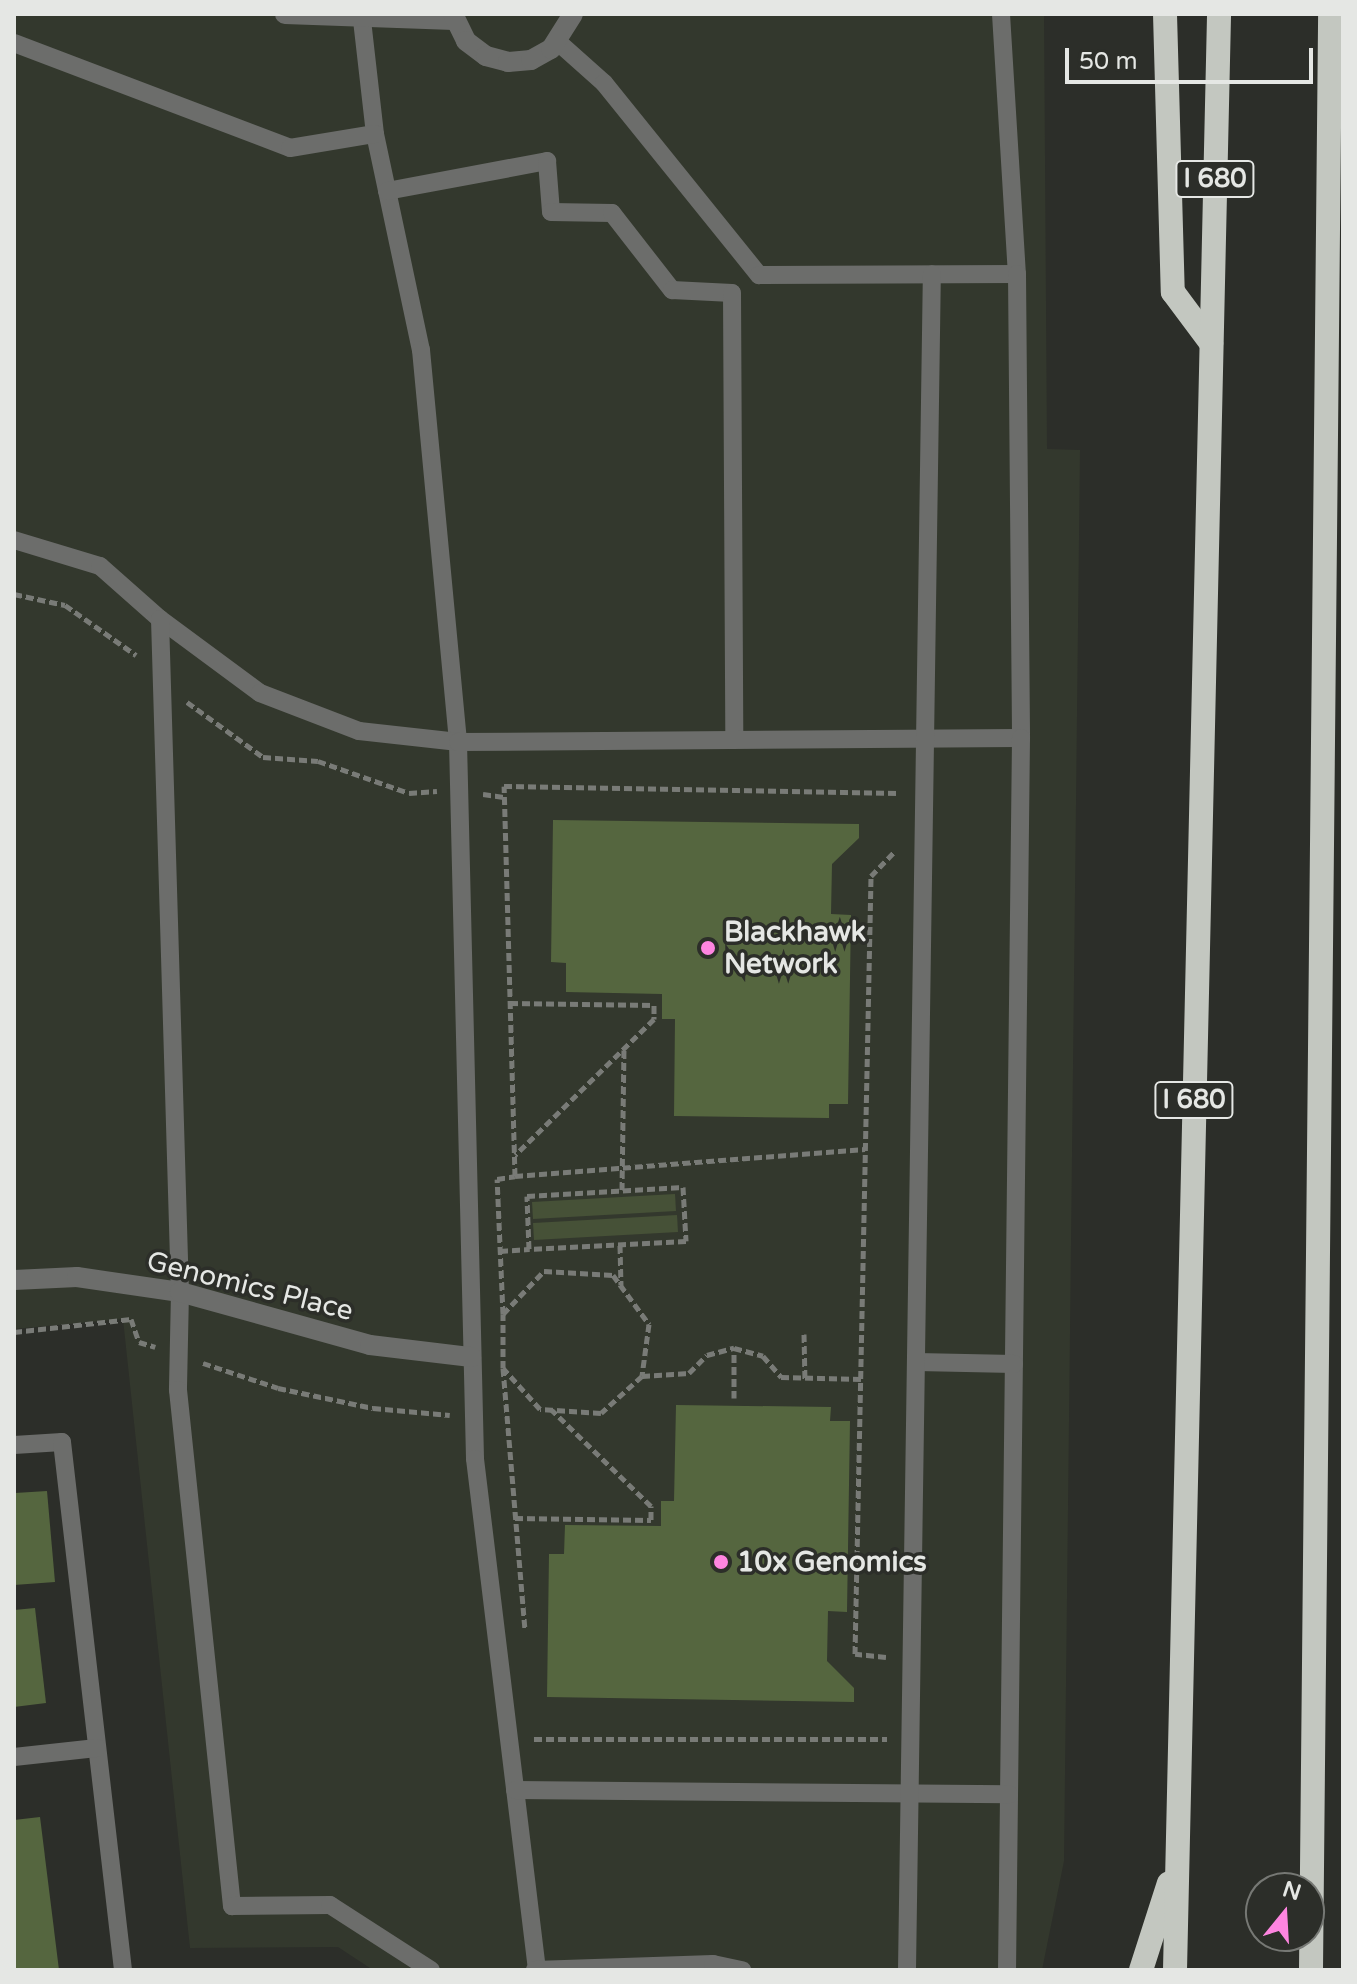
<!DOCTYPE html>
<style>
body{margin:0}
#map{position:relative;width:1357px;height:1984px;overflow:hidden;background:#2c2e29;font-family:"Varela Round",sans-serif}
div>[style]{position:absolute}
.built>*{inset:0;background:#33382d}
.green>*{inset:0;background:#465137}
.building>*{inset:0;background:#55663f}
.path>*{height:5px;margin-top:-2.5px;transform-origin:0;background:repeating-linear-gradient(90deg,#797b77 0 8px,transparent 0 12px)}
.service>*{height:18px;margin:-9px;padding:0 9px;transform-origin:9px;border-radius:9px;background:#6c6d6b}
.minor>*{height:20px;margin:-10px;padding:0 10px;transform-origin:10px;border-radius:10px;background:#6c6d6b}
.motorway>*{height:24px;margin:-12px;padding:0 12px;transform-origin:12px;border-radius:12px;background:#c3c7c0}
.dots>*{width:22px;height:22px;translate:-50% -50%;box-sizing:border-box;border:4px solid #2c2e29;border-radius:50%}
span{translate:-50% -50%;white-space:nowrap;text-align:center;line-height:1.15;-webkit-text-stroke:7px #2c2e29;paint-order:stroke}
.shield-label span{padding:2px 6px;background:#2c2e29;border:2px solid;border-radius:6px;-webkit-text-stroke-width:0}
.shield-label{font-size:26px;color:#e5e7e4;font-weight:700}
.poi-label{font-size:28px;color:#e5e7e4;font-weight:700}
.left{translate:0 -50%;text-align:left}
.street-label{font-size:28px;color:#e5e7e4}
.frame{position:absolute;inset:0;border:16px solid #e5e7e4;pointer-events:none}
.north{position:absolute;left:1245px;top:1872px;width:80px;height:80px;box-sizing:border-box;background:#2c2e29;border:2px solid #767874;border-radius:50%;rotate:18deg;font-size:22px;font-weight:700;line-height:32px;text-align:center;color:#e5e7e4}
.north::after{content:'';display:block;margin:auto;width:28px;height:36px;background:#fe85e0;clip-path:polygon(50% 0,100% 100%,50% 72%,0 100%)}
.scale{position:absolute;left:1065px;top:48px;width:248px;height:36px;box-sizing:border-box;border:4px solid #e5e7e4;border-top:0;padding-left:10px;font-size:24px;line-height:28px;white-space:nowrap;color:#e5e7e4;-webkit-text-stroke:6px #2c2e29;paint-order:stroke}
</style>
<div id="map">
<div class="built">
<div style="clip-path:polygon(14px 14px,1044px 14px,1047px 449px,1080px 450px,1064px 1861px,1042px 1970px,373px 1970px,338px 1947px,190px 1948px,123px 1319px,14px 1329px)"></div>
</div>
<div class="green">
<div style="clip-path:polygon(675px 1194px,676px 1211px,533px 1219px,532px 1202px)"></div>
<div style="clip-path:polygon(677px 1215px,678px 1232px,534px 1240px,533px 1223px)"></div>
</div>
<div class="building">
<div style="clip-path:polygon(553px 820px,859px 824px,859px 838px,832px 864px,831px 914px,851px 915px,848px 1104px,829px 1104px,829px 1118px,674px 1116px,675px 1019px,662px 1019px,662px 994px,566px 992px,566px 963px,551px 962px)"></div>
<div style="clip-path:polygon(676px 1405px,831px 1407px,830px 1421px,850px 1421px,847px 1612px,828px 1611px,827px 1661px,854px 1688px,854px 1702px,547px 1697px,549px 1554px,564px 1554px,565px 1525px,661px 1526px,661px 1501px,674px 1501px)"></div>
<div style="clip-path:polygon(47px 1491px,55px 1582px,14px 1585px,15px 1493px)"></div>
<div style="clip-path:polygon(35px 1608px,46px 1703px,14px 1707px,14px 1610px)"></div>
<div style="clip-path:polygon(40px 1817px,59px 1970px,14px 1970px,14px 1820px)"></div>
</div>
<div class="path">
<div style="left:14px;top:594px;width:52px;rotate:12.2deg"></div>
<div style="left:65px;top:605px;width:87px;rotate:35.2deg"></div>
<div style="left:187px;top:702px;width:94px;rotate:35.9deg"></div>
<div style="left:263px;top:757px;width:55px;rotate:4.2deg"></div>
<div style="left:318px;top:761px;width:96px;rotate:19.4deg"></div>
<div style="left:409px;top:793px;width:28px;rotate:-4deg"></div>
<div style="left:483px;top:794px;width:21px;rotate:8deg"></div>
<div style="left:510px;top:1003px;width:144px;rotate:0.8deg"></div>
<div style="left:654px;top:1005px;width:14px;rotate:90deg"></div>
<div style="left:654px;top:1019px;width:194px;rotate:135.6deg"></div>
<div style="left:515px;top:1176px;width:351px;rotate:-4.4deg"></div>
<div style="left:683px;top:1187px;width:54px;rotate:86.8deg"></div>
<div style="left:686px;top:1241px;width:157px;rotate:177.1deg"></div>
<div style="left:529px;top:1249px;width:53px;rotate:-92.2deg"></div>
<div style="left:527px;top:1196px;width:156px;rotate:-3.3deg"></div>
<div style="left:622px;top:1190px;width:140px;rotate:-89.2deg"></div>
<div style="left:620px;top:1245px;width:40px;rotate:88.6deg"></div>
<div style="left:500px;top:1251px;width:29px;rotate:-4deg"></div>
<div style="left:544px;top:1271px;width:69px;rotate:3.3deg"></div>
<div style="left:613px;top:1275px;width:61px;rotate:53.7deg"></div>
<div style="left:649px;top:1324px;width:52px;rotate:97.7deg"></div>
<div style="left:642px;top:1376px;width:55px;rotate:137.9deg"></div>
<div style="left:601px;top:1413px;width:61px;rotate:-176.2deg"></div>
<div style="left:540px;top:1409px;width:55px;rotate:-132.1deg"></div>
<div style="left:503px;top:1368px;width:54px;rotate:-90deg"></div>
<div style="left:503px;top:1314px;width:59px;rotate:-46.4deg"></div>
<div style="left:503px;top:1314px;width:135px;rotate:-92.5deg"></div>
<div style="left:497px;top:1179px;width:18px;rotate:-9deg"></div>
<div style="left:515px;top:1176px;width:390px;rotate:-91.6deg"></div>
<div style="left:504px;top:786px;width:394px;rotate:1deg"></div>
<div style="left:14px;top:1332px;width:118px;rotate:-6.3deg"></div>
<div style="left:131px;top:1319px;width:24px;rotate:71deg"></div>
<div style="left:139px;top:1342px;width:17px;rotate:17deg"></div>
<div style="left:804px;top:1334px;width:47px;rotate:88.8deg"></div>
<div style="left:203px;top:1363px;width:79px;rotate:18.4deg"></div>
<div style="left:278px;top:1388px;width:97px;rotate:11.9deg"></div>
<div style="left:373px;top:1408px;width:77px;rotate:5.2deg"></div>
<div style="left:503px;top:1368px;width:263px;rotate:85.2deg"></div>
<div style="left:642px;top:1376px;width:47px;rotate:-3.7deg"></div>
<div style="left:689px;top:1373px;width:25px;rotate:-45deg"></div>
<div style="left:707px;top:1355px;width:28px;rotate:-15deg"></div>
<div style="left:734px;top:1348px;width:30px;rotate:15deg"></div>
<div style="left:763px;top:1356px;width:28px;rotate:49deg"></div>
<div style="left:781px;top:1377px;width:80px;rotate:1.4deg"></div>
<div style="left:734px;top:1398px;width:50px;rotate:-90deg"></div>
<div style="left:515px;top:1518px;width:136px;rotate:0.8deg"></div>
<div style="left:651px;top:1520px;width:14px;rotate:-90deg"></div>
<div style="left:651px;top:1506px;width:138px;rotate:-135.9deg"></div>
<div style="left:886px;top:1657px;width:31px;rotate:-174deg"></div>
<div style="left:855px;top:1654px;width:778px;rotate:-88.82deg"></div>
<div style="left:871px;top:876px;width:35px;rotate:-46deg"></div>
<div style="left:534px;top:1739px;width:353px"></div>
</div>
<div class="service">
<div style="left:1001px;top:14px;width:260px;rotate:86.5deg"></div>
<div style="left:362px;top:20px;width:115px;rotate:83.5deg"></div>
<div style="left:375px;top:134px;width:221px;rotate:78deg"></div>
<div style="left:421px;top:350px;width:394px;rotate:84.6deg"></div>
<div style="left:458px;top:742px;width:717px;rotate:88.64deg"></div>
<div style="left:475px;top:1459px;width:515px;rotate:83.08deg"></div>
<div style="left:558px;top:42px;width:62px;rotate:41.7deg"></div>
<div style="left:604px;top:83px;width:247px;rotate:51.1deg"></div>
<div style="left:759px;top:275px;width:258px;rotate:-0.2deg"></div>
<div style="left:1017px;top:274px;width:464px;rotate:89.5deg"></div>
<div style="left:14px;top:43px;width:295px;rotate:20.8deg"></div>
<div style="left:290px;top:148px;width:86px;rotate:-9.4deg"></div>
<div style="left:387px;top:191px;width:163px;rotate:-10.6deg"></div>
<div style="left:547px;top:161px;width:51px;rotate:85.5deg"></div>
<div style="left:551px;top:212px;width:61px;rotate:0.9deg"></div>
<div style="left:612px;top:213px;width:98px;rotate:52.1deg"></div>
<div style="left:672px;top:290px;width:60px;rotate:2.9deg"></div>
<div style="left:732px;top:293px;width:447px;rotate:89.7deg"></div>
<div style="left:14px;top:540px;width:90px;rotate:16.8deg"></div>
<div style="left:100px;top:566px;width:80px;rotate:41.5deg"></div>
<div style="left:160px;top:619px;width:124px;rotate:36.5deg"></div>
<div style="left:260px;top:693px;width:106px;rotate:21deg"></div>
<div style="left:359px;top:731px;width:100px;rotate:6.3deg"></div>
<div style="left:458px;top:742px;width:563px;rotate:-0.41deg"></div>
<div style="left:1021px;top:738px;width:1232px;rotate:90.65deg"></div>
<div style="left:160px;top:619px;width:673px;rotate:88.3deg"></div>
<div style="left:180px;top:1292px;width:98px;rotate:91.2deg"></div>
<div style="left:178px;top:1390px;width:519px;rotate:84.03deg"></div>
<div style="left:232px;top:1906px;width:98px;rotate:-0.6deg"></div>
<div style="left:330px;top:1905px;width:120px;rotate:32.8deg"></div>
<div style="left:917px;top:1362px;width:97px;rotate:1.2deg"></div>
<div style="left:14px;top:1445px;width:48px;rotate:-3.6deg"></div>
<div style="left:62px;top:1442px;width:532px;rotate:83.41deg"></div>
<div style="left:14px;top:1757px;width:83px;rotate:-6.2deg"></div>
<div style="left:515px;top:1790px;width:494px;rotate:0.5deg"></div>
<div style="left:535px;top:1970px;width:178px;rotate:-1.9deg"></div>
<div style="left:713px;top:1964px;width:30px;rotate:12deg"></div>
<div style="left:907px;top:1970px;width:1696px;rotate:-89.16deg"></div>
</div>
<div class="minor">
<div style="left:285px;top:14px;width:169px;rotate:2deg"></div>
<div style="left:453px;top:14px;width:30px;rotate:64deg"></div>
<div style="left:466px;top:41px;width:25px;rotate:37deg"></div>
<div style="left:486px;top:56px;width:23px;rotate:15deg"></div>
<div style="left:508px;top:62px;width:23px;rotate:-5deg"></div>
<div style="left:531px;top:60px;width:23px;rotate:-29deg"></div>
<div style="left:551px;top:49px;width:41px;rotate:-57.8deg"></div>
<div style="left:14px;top:1280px;width:63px;rotate:-2.7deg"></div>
<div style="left:77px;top:1277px;width:104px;rotate:8.3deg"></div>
<div style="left:180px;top:1292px;width:197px;rotate:15.6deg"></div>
<div style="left:370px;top:1345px;width:102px;rotate:6.8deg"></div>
</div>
<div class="motorway">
<div style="left:1165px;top:14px;width:278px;rotate:88.4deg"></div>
<div style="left:1173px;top:292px;width:64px;rotate:53.3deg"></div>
<div style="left:1141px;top:1970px;width:91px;rotate:-72.2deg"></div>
<div style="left:1175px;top:1970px;width:1956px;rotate:-88.71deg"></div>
<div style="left:1311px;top:1970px;width:1956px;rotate:-89.44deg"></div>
</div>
<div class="dots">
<div style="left:708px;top:948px;background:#fe85e0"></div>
<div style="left:721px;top:1562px;background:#fe85e0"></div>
</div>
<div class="shield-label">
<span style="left:1215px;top:179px">I 680</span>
<span style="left:1194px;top:1100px">I 680</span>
</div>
<div class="poi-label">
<span class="left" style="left:724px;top:948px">Blackhawk<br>Network</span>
<span class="left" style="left:737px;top:1562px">10x Genomics</span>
</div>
<div class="street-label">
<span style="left:250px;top:1286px;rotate:14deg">Genomics Place</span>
</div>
<div class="frame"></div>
<div class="north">N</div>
<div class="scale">50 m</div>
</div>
